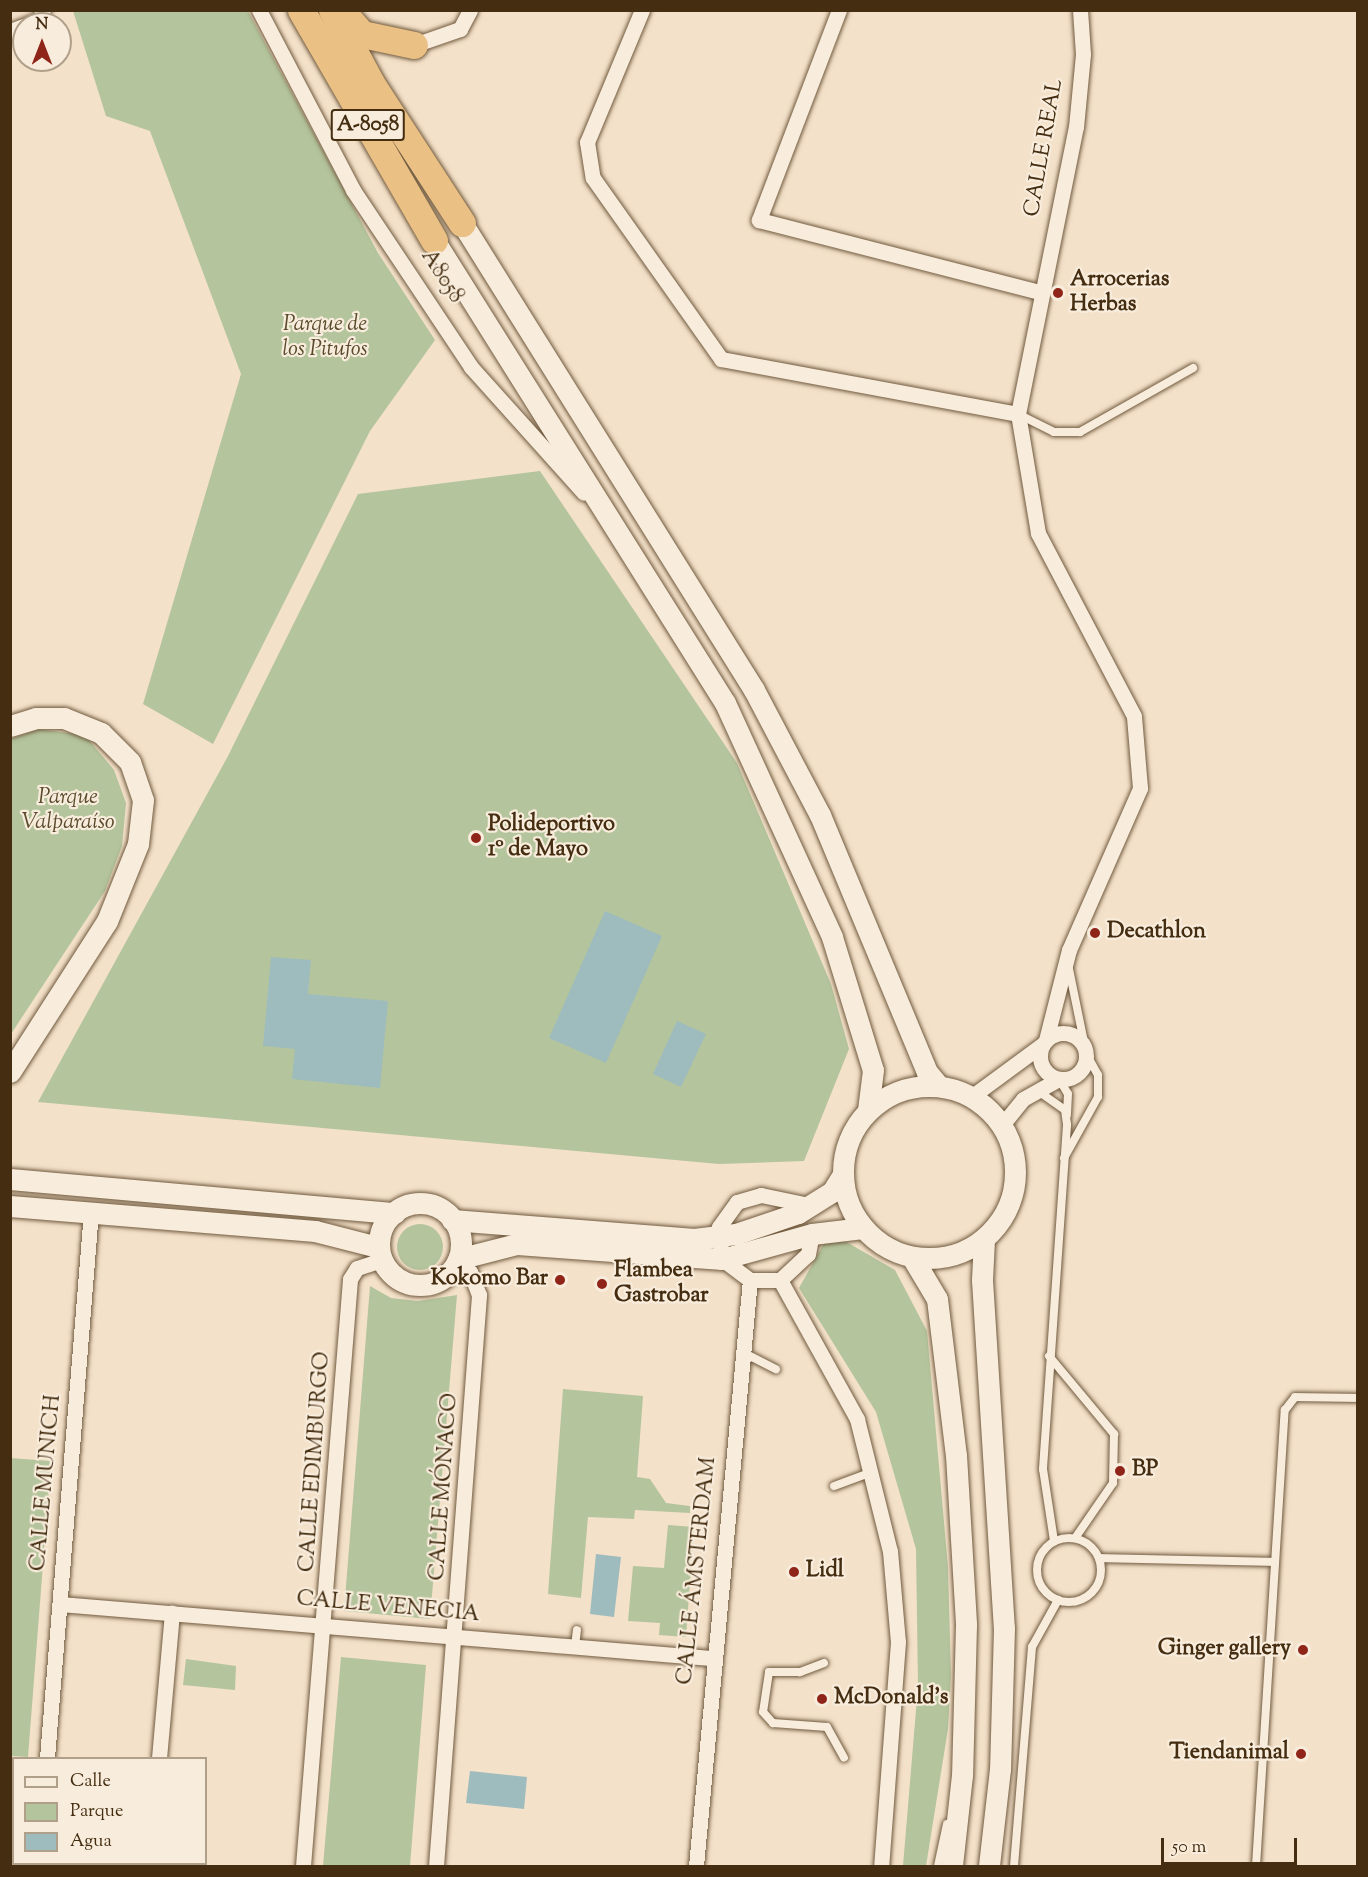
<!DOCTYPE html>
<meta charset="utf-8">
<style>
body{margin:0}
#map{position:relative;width:1368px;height:1877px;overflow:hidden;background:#f4e1c9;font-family:"Sorts Mill Goudy",serif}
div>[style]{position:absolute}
.green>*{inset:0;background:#b4c49c}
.round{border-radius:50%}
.water>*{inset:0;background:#9ebcbe}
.roads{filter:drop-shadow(0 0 2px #705a3e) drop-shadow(0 0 2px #705a3e)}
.lane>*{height:8px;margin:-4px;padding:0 4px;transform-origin:4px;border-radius:4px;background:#f8ecdc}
.lane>.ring{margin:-4px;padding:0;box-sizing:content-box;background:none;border:8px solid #f8ecdc;border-radius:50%}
.street>*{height:15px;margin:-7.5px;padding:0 7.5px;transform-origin:7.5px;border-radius:7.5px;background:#f8ecdc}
.street>.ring{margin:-7.5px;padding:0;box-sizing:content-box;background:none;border:15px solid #f8ecdc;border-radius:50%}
.secondary>*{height:21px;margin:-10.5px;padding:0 10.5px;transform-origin:10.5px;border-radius:10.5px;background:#f8ecdc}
.secondary>.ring{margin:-10.5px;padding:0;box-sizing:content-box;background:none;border:21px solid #f8ecdc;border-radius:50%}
.highway>*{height:27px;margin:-13.5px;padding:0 13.5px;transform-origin:13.5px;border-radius:13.5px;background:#eac084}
.dots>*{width:16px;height:16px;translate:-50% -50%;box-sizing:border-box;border:3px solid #f8ecdc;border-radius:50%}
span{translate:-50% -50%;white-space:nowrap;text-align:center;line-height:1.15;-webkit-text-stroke:4.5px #f8ecdc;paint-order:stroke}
.shield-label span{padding:2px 4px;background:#f8ecdc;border:2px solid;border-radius:4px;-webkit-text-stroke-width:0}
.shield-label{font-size:21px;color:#442d10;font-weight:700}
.street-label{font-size:22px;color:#442d10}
.poi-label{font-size:22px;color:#442d10;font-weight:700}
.left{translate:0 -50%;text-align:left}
.right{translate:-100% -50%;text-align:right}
.park-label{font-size:22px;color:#5a4b2c;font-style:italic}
.frame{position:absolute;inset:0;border:12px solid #442d10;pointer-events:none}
.legend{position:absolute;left:12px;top:1757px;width:195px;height:108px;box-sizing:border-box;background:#f8ecdc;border:2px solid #b0a08a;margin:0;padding:8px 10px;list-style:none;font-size:18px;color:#442d10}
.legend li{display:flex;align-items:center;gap:12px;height:30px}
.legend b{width:30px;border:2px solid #b0a08a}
.north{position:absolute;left:12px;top:12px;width:60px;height:60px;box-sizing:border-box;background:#f8ecdc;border:2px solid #b0a08a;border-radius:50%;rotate:0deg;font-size:16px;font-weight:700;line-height:24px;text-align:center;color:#442d10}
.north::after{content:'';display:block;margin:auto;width:21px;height:27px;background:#8f2418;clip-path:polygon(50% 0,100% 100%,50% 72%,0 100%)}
.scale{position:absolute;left:1161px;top:1838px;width:136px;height:27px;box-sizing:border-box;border:3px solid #442d10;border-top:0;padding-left:8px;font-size:18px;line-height:21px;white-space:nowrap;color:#442d10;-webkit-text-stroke:4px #f8ecdc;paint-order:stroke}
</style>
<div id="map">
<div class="green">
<div style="clip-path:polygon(73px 11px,248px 11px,378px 253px,435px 340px,370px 431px,213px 744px,143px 704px,241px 374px,150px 131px,106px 116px)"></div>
<div style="clip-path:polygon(540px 471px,737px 763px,831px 984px,849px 1049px,804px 1161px,719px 1164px,38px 1102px,228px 756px,358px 494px)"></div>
<div style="clip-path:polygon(37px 729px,85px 735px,114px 770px,126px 803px,122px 846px,105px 891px,11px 1034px,11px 739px)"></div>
<div class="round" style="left:397px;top:1224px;width:46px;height:46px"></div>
<div style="clip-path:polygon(843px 1240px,895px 1270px,927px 1331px,948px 1567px,951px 1675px,948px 1729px,926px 1866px,903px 1866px,918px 1686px,916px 1549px,876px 1412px,799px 1288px,824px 1243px)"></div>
<div style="clip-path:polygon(370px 1286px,391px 1298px,418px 1301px,457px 1295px,430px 1619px,344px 1611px)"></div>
<div style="clip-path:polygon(563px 1389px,643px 1396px,637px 1477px,650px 1479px,666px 1503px,690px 1506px,690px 1513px,635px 1510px,634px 1519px,588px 1517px,581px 1598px,548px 1594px)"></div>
<div style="clip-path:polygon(10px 1458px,51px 1461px,28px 1757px,11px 1756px)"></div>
<div style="clip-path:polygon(668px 1525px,694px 1527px,686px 1637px,659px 1635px,660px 1623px,628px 1621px,633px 1566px,664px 1568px)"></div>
<div style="clip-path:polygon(341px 1657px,426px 1665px,410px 1866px,323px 1866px)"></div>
<div style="clip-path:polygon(186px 1659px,236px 1666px,235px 1690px,183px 1685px)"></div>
</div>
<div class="water">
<div style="clip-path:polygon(605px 911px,662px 936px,606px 1063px,549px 1038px)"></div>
<div style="clip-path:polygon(271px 957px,311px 960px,308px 994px,388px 1001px,380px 1088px,292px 1079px,295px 1049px,263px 1046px)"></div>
<div style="clip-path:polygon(677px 1021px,706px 1034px,681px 1087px,653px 1074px)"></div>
<div style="clip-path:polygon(596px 1554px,621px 1557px,614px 1617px,590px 1614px)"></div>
<div style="clip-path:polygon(470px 1771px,527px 1777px,524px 1809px,466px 1803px)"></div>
</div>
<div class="roads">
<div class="lane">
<div style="left:1018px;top:414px;width:40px;rotate:26.6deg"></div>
<div style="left:1054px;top:432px;width:26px"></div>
<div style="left:1080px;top:432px;width:130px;rotate:-29.5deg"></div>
<div style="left:1069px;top:969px;width:85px;rotate:78.4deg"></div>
<div style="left:1059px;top:1079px;width:17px;rotate:59deg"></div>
<div style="left:1068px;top:1094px;width:21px;rotate:93deg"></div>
<div style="left:1038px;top:1091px;width:33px;rotate:35deg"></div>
<div style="left:1065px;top:1110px;width:15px;rotate:82deg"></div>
<div style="left:1067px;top:1125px;width:345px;rotate:94deg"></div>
<div style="left:1043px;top:1469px;width:73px;rotate:81.3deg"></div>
<div style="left:1064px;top:1158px;width:70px;rotate:-60.9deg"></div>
<div style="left:1098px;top:1097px;width:22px;rotate:-90deg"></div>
<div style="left:1098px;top:1075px;width:23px;rotate:-119deg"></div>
<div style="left:744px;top:1353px;width:36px;rotate:27deg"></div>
<div style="left:1049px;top:1356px;width:102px;rotate:50.2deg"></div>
<div style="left:1114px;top:1434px;width:49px;rotate:91.2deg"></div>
<div style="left:1113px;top:1483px;width:67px;rotate:124.6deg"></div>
<div style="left:834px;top:1486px;width:40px;rotate:-20.2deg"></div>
<div class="ring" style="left:1037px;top:1538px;width:56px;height:56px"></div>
<div style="left:1100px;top:1558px;width:174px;rotate:1.3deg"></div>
<div style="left:575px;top:1646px;width:16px;rotate:-83deg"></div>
<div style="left:824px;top:1663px;width:26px;rotate:159deg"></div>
<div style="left:800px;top:1672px;width:31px;rotate:180deg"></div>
<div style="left:769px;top:1672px;width:40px;rotate:98.5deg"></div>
<div style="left:763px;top:1712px;width:15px;rotate:48deg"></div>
<div style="left:773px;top:1723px;width:54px;rotate:4.2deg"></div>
<div style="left:827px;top:1727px;width:35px;rotate:61deg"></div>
<div style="left:938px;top:1866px;width:43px;rotate:-77.9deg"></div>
<div style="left:1014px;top:1866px;width:220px;rotate:-85.3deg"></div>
<div style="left:1032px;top:1647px;width:54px;rotate:-61deg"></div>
<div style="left:1256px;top:1866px;width:457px;rotate:-86.4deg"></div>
<div style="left:1285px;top:1410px;width:16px;rotate:-52deg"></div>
<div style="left:1295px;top:1397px;width:63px;rotate:0.9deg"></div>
</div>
<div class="street">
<div style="left:259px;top:10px;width:203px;rotate:62.4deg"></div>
<div style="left:353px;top:190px;width:213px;rotate:56.3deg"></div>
<div style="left:471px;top:367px;width:169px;rotate:48.1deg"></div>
<div style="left:642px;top:10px;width:143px;rotate:112.6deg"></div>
<div style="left:587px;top:142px;width:36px;rotate:81deg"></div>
<div style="left:593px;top:178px;width:222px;rotate:54.7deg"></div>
<div style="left:721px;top:359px;width:302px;rotate:10.5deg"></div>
<div style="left:839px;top:10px;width:225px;rotate:110.9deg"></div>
<div style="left:759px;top:220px;width:290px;rotate:14.4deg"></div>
<div style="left:28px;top:24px;width:12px;rotate:-20deg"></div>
<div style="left:39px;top:20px;width:11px;rotate:-68deg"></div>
<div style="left:10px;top:31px;width:15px;rotate:-20deg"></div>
<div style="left:414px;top:45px;width:49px;rotate:-19.2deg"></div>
<div style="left:460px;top:29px;width:21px;rotate:-62deg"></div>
<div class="ring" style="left:1040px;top:1033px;width:31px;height:31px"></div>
<div style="left:1046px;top:1040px;width:93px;rotate:-75.7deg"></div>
<div style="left:1069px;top:950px;width:177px;rotate:-66.3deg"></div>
<div style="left:1140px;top:788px;width:72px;rotate:-94.8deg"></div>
<div style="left:1134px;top:716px;width:207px;rotate:-117.7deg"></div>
<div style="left:1038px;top:533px;width:121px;rotate:-99.5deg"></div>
<div style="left:1018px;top:414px;width:293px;rotate:-78.6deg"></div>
<div style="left:1076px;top:127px;width:73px;rotate:-84.5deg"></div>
<div style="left:1083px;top:54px;width:44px;rotate:-93.9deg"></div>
<div style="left:971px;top:1097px;width:89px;rotate:-36.4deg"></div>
<div style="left:1002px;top:1125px;width:33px;rotate:-51deg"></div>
<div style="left:1023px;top:1099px;width:41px;rotate:-29.1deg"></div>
<div style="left:809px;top:1205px;width:49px;rotate:-168.2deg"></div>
<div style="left:761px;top:1195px;width:25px;rotate:164deg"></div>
<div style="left:737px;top:1202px;width:31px;rotate:126deg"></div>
<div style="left:719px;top:1227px;width:32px;rotate:85deg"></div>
<div style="left:722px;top:1259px;width:35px;rotate:37deg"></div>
<div style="left:750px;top:1280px;width:30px"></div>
<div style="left:780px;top:1280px;width:38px;rotate:-43deg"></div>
<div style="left:808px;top:1254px;width:20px;rotate:-79deg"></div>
<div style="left:780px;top:1280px;width:159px;rotate:61deg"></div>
<div style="left:857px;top:1419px;width:136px;rotate:76deg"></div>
<div style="left:890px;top:1551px;width:91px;rotate:85deg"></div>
<div style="left:898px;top:1642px;width:225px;rotate:94.3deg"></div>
<div style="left:60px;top:1604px;width:653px;rotate:4.74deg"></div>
<div style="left:47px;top:1758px;width:549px;rotate:-85.4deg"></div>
<div style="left:159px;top:1758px;width:146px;rotate:-84.9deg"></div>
<div style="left:37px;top:1866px;width:2px;rotate:-63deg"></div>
<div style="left:149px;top:1866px;width:2px;rotate:-90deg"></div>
<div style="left:303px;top:1866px;width:589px;rotate:-85.42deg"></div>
<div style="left:350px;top:1279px;width:13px;rotate:-58deg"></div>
<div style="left:357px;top:1268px;width:25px;rotate:-18deg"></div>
<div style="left:436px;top:1866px;width:573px;rotate:-85.69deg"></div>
<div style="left:479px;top:1295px;width:25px;rotate:-111deg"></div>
<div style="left:470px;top:1272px;width:17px;rotate:-155deg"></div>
<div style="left:696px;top:1866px;width:588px;rotate:-84.74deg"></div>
</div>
<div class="secondary">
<div style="left:462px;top:223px;width:551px;rotate:57.98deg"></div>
<div style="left:754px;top:690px;width:141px;rotate:62.2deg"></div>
<div style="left:820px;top:815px;width:278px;rotate:67.4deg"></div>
<div style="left:927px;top:1072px;width:16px;rotate:50deg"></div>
<div style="left:434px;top:240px;width:547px;rotate:57.85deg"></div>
<div style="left:725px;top:703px;width:257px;rotate:65.4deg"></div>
<div style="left:832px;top:937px;width:139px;rotate:72.9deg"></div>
<div style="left:873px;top:1070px;width:40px;rotate:97.1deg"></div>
<div style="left:10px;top:726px;width:27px;rotate:-17deg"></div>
<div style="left:36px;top:718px;width:28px"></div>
<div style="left:64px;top:718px;width:40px;rotate:22deg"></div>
<div style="left:101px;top:733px;width:41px;rotate:45deg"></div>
<div style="left:130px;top:762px;width:40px;rotate:71.1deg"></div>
<div style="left:143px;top:800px;width:44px;rotate:96.5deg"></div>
<div style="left:138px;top:844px;width:83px;rotate:111.9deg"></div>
<div style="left:107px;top:921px;width:179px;rotate:122.7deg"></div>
<div class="ring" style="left:843px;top:1086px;width:151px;height:151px"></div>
<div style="left:10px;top:1179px;width:386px;rotate:5.1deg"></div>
<div class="ring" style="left:379px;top:1203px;width:61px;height:61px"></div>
<div style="left:10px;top:1206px;width:306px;rotate:4.7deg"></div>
<div style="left:315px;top:1231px;width:65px;rotate:14.3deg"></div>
<div style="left:452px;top:1220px;width:243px;rotate:4.5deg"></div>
<div style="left:694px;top:1239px;width:42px;rotate:-6.8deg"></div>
<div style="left:736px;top:1234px;width:65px;rotate:-18.7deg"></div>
<div style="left:798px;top:1213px;width:40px;rotate:-32deg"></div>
<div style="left:832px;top:1192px;width:19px;rotate:-58deg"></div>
<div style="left:984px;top:1239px;width:41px;rotate:92.8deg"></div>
<div style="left:982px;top:1280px;width:349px;rotate:86.4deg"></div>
<div style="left:1004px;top:1628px;width:141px;rotate:91.6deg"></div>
<div style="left:1000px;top:1769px;width:98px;rotate:96.5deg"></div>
<div style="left:912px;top:1257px;width:49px;rotate:59.2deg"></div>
<div style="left:937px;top:1299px;width:157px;rotate:83.1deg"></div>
<div style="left:956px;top:1455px;width:170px;rotate:86.6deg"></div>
<div style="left:966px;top:1625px;width:150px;rotate:91.5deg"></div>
<div style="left:962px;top:1775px;width:92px;rotate:96.3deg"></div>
<div style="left:458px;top:1259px;width:61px;rotate:-14.3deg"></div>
<div style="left:517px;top:1244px;width:206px;rotate:4.2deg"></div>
<div style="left:722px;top:1259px;width:93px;rotate:-15.5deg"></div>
<div style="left:812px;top:1234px;width:51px;rotate:-6.7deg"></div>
</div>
<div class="highway">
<div style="left:301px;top:10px;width:266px;rotate:60deg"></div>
<div style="left:332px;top:10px;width:83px;rotate:61.9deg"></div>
<div style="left:371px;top:83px;width:167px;rotate:57deg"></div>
<div style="left:341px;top:10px;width:32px;rotate:49deg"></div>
<div style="left:362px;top:34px;width:53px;rotate:11.9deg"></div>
</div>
</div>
<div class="dots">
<div style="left:1058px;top:293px;background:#8f2418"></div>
<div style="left:476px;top:838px;background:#8f2418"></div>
<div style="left:1095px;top:933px;background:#8f2418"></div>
<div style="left:560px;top:1280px;background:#8f2418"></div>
<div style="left:602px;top:1284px;background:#8f2418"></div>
<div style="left:1120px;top:1471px;background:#8f2418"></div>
<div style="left:794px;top:1572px;background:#8f2418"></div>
<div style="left:1303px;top:1650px;background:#8f2418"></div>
<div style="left:822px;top:1699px;background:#8f2418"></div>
<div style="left:1301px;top:1754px;background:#8f2418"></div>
</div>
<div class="shield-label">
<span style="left:368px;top:125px">A-8058</span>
</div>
<div class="street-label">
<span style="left:1045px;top:148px;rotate:-80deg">CALLE REAL</span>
<span style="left:441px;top:277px;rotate:57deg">A8058</span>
<span style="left:316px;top:1462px;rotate:-86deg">CALLE EDIMBURGO</span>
<span style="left:47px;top:1483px;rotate:-85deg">CALLE MUNICH</span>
<span style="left:445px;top:1487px;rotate:-86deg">CALLE MÓNACO</span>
<span style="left:698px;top:1571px;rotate:-84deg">CALLE ÁMSTERDAM</span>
<span style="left:388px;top:1608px;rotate:5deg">CALLE VENECIA</span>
</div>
<div class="poi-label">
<span class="left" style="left:1070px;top:293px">Arrocerias<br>Herbas</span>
<span class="left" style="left:488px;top:838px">Polideportivo<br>1º de Mayo</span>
<span class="left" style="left:1107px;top:933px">Decathlon</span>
<span class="left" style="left:614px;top:1284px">Flambea<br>Gastrobar</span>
<span class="right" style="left:548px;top:1280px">Kokomo Bar</span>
<span class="left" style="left:1132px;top:1471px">BP</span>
<span class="left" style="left:806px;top:1572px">Lidl</span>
<span class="right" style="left:1291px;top:1650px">Ginger gallery</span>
<span class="left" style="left:834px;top:1699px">McDonald's</span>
<span class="right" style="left:1289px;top:1754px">Tiendanimal</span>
</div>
<div class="park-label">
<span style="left:325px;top:338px">Parque de<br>los Pitufos</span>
<span style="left:68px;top:811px">Parque<br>Valparaíso</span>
</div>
<div class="frame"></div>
<ul class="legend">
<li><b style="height:8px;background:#f8ecdc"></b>Calle</li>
<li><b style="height:16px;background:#b4c49c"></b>Parque</li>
<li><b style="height:16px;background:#9ebcbe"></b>Agua</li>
</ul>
<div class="north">N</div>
<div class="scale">50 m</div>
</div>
